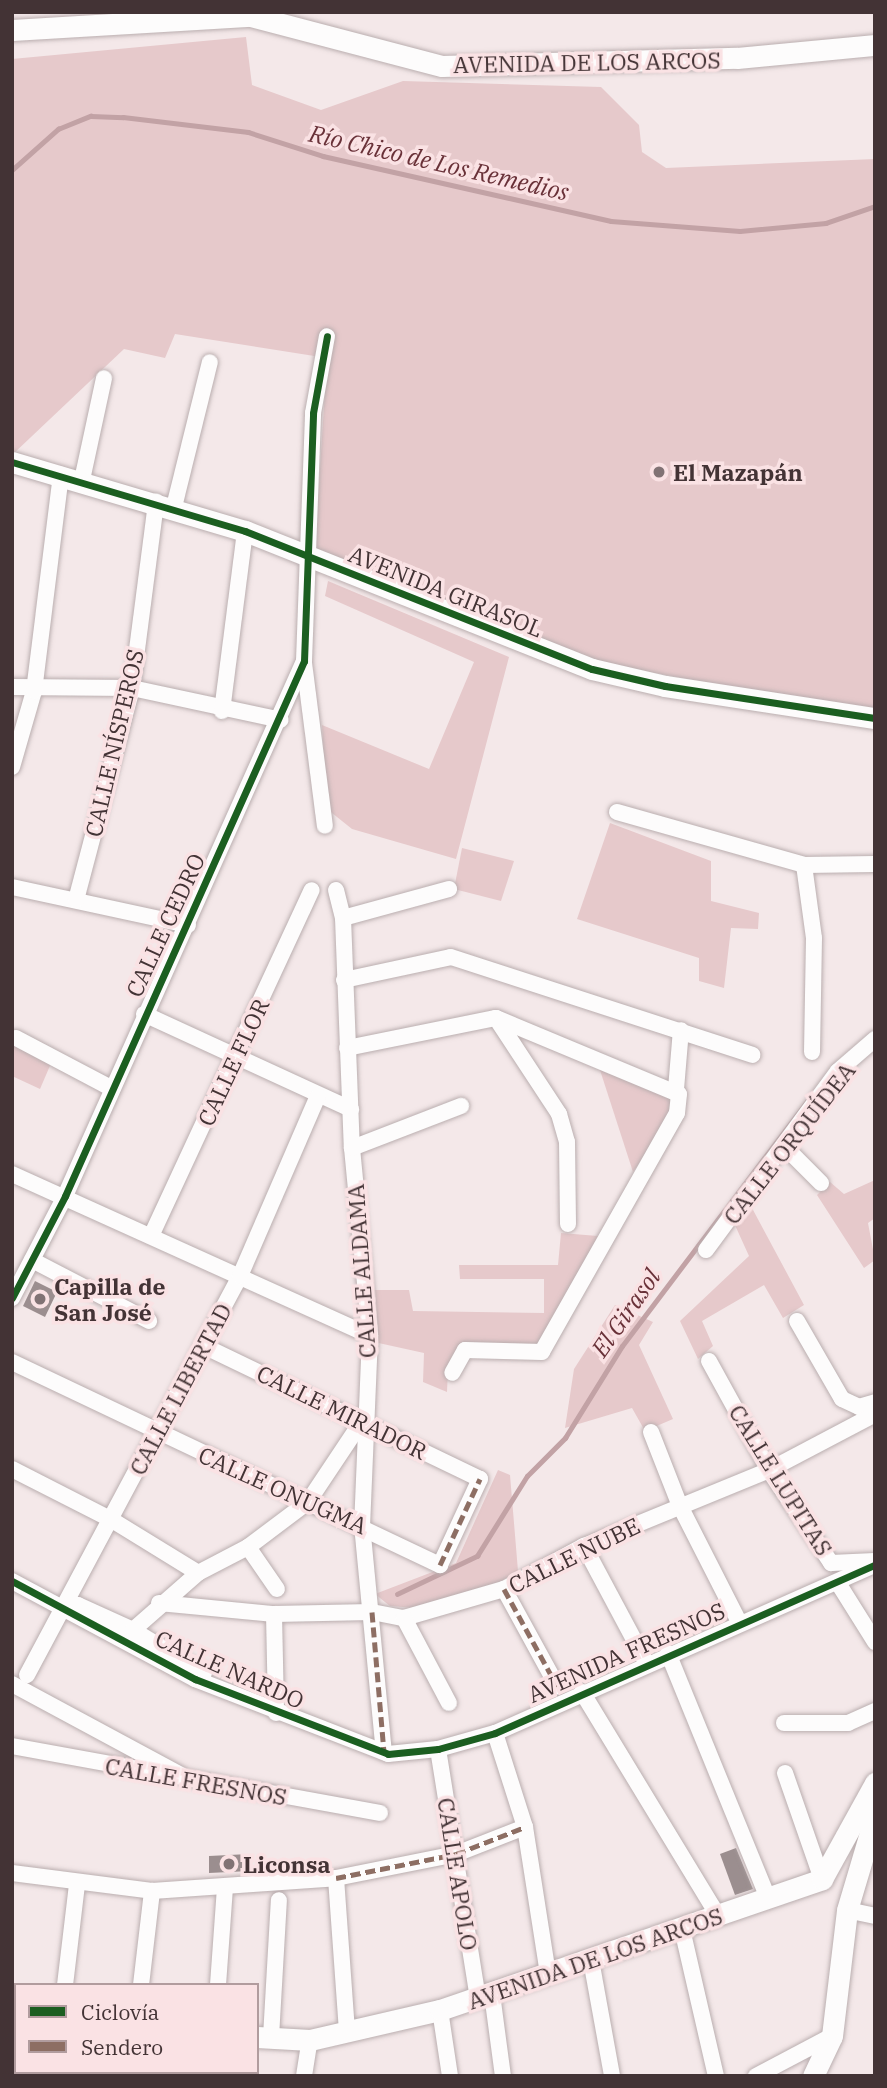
<!DOCTYPE html>
<meta charset="utf-8">
<style>
body{margin:0}
#map{position:relative;width:887px;height:2088px;overflow:hidden;background:#f4e8e9;font-family:"IBM Plex Serif",serif}
div>[style]{position:absolute}
.green>*{inset:0;background:#e6c9cb}
.stream>*{height:4.5px;margin:-2.25px;padding:0 2.25px;transform-origin:2.25px;border-radius:2.25px;background:#c2a2a5}
.building>*{inset:0;background:#9b8e8f}
.roads{filter:drop-shadow(0 0 2px #baaeaf) drop-shadow(0 0 2px #baaeaf)}
.street>*{height:16px;margin:-8px;padding:0 8px;transform-origin:8px;border-radius:8px;background:#fdfcfc}
.secondary>*{height:21px;margin:-10.5px;padding:0 10.5px;transform-origin:10.5px;border-radius:10.5px;background:#fdfcfc}
.quiet>*{height:5px;margin-top:-2.5px;transform-origin:0;background:repeating-linear-gradient(90deg,#8d6e63 0 10px,transparent 0 15px)}
.cycleway>*{height:7px;margin:-3.5px;padding:0 3.5px;transform-origin:3.5px;border-radius:3.5px;background:#1b5e20}
.dots>*{width:19px;height:19px;translate:-50% -50%;box-sizing:border-box;border:4px solid #fae2e4;border-radius:50%}
span{translate:-50% -50%;white-space:nowrap;text-align:center;line-height:1.15;-webkit-text-stroke:7px #fae2e4;paint-order:stroke}
.street-label{font-size:23px;color:#433335}
.poi-label{font-size:23px;color:#433335;font-weight:700}
.left{translate:0 -50%;text-align:left}
.water-label{font-size:24px;color:#693138;font-style:italic}
.frame{position:absolute;inset:0;border:14px solid #433335;pointer-events:none}
.legend{position:absolute;left:14px;top:1983px;width:245px;height:91px;box-sizing:border-box;background:#fae2e4;border:2px solid #b19c9e;margin:0;padding:9px 12px;list-style:none;font-size:21px;color:#433335}
.legend li{display:flex;align-items:center;gap:14px;height:35px}
.legend b{width:35px;border:2px solid #b19c9e}
</style>
<div id="map">
<div class="green">
<div style="clip-path:polygon(246px 37px,252px 85px,321px 110px,403px 81px,601px 87px,639px 125px,642px 152px,666px 168px,875px 159px,875px 714px,586px 660px,315px 549px,327px 358px,175px 334px,165px 358px,124px 349px,12px 455px,12px 59px)"></div>
<div style="clip-path:polygon(328px 581px,509px 657px,456px 859px,352px 829px,327px 809px,322px 725px,429px 769px,474px 662px,325px 596px)"></div>
<div style="clip-path:polygon(610px 823px,711px 861px,711px 901px,759px 913px,758px 929px,731px 928px,724px 988px,699px 981px,699px 958px,577px 919px)"></div>
<div style="clip-path:polygon(462px 848px,514px 861px,501px 901px,454px 889px)"></div>
<div style="clip-path:polygon(13px 1040px,52px 1061px,40px 1089px,12px 1076px)"></div>
<div style="clip-path:polygon(599px 1067px,674px 1094px,675px 1111px,633px 1172px)"></div>
<div style="clip-path:polygon(875px 1180px,875px 1218px,868px 1223px,875px 1260px,864px 1268px,817px 1195px,830px 1182px,844px 1194px)"></div>
<div style="clip-path:polygon(752px 1208px,804px 1305px,783px 1318px,764px 1285px,702px 1321px,713px 1346px,698px 1359px,680px 1321px,749px 1256px,734px 1223px)"></div>
<div style="clip-path:polygon(561px 1233px,598px 1236px,537px 1346px,459px 1345px,448px 1368px,447px 1392px,423px 1382px,424px 1353px,374px 1342px,373px 1290px,409px 1290px,413px 1311px,544px 1313px,544px 1279px,460px 1279px,459px 1265px,558px 1265px)"></div>
<div style="clip-path:polygon(615px 1305px,653px 1322px,639px 1345px,673px 1419px,645px 1431px,632px 1408px,565px 1428px,574px 1369px)"></div>
<div style="clip-path:polygon(498px 1470px,510px 1475px,518px 1571px,491px 1587px,415px 1608px,390px 1606px,375px 1594px,456px 1563px)"></div>
</div>
<div class="stream">
<div style="left:12px;top:170px;width:62px;rotate:-41.7deg"></div>
<div style="left:58px;top:129px;width:35px;rotate:-22deg"></div>
<div style="left:91px;top:116px;width:32px;rotate:2deg"></div>
<div style="left:123px;top:117px;width:126px;rotate:6.8deg"></div>
<div style="left:248px;top:132px;width:79px;rotate:17.7deg"></div>
<div style="left:323px;top:156px;width:295px;rotate:12.7deg"></div>
<div style="left:611px;top:221px;width:129px;rotate:4.4deg"></div>
<div style="left:740px;top:231px;width:86px;rotate:-5.3deg"></div>
<div style="left:826px;top:223px;width:52px;rotate:-19.1deg"></div>
<div style="left:397px;top:1594px;width:89px;rotate:-25.4deg"></div>
<div style="left:477px;top:1556px;width:94px;rotate:-58deg"></div>
<div style="left:527px;top:1476px;width:54px;rotate:-45deg"></div>
<div style="left:565px;top:1438px;width:108px;rotate:-58.2deg"></div>
<div style="left:622px;top:1346px;width:315px;rotate:-52.9deg"></div>
</div>
<div class="building">
<div style="clip-path:polygon(35px 1281px,57px 1292px,45px 1317px,23px 1306px)"></div>
<div style="clip-path:polygon(736px 1848px,753px 1889px,735px 1895px,720px 1854px)"></div>
<div style="clip-path:polygon(249px 1854px,250px 1871px,209px 1873px,209px 1856px)"></div>
</div>
<div class="roads">
<div class="street">
<div style="left:82px;top:480px;width:104px;rotate:-77.8deg"></div>
<div style="left:174px;top:507px;width:149px;rotate:-76.1deg"></div>
<div style="left:304px;top:663px;width:164px;rotate:82.7deg"></div>
<div style="left:12px;top:687px;width:120px;rotate:0.5deg"></div>
<div style="left:132px;top:688px;width:152px;rotate:12.1deg"></div>
<div style="left:222px;top:711px;width:181px;rotate:-82.7deg"></div>
<div style="left:12px;top:767px;width:79px;rotate:-73.9deg"></div>
<div style="left:34px;top:691px;width:218px;rotate:-82.9deg"></div>
<div style="left:617px;top:812px;width:194px;rotate:15.8deg"></div>
<div style="left:804px;top:865px;width:71px;rotate:-0.8deg"></div>
<div style="left:804px;top:865px;width:74px;rotate:82.2deg"></div>
<div style="left:814px;top:938px;width:114px;rotate:91deg"></div>
<div style="left:12px;top:887px;width:180px;rotate:12.2deg"></div>
<div style="left:336px;top:890px;width:29px;rotate:76deg"></div>
<div style="left:343px;top:918px;width:230px;rotate:87.8deg"></div>
<div style="left:352px;top:1148px;width:189px;rotate:84.5deg"></div>
<div style="left:370px;top:1336px;width:189px;rotate:92.4deg"></div>
<div style="left:362px;top:1525px;width:228px;rotate:84.5deg"></div>
<div style="left:76px;top:900px;width:219px;rotate:-75.2deg"></div>
<div style="left:132px;top:688px;width:188px;rotate:-82.6deg"></div>
<div style="left:343px;top:918px;width:110px;rotate:-15.3deg"></div>
<div style="left:344px;top:980px;width:109px;rotate:-12.1deg"></div>
<div style="left:451px;top:957px;width:317px;rotate:18deg"></div>
<div style="left:144px;top:1014px;width:228px;rotate:24.7deg"></div>
<div style="left:496px;top:1018px;width:115px;rotate:56.7deg"></div>
<div style="left:559px;top:1114px;width:29px;rotate:74deg"></div>
<div style="left:567px;top:1142px;width:82px;rotate:89.3deg"></div>
<div style="left:16px;top:1038px;width:107px;rotate:27.8deg"></div>
<div style="left:347px;top:1048px;width:152px;rotate:-11.4deg"></div>
<div style="left:496px;top:1018px;width:198px;rotate:22.6deg"></div>
<div style="left:679px;top:1094px;width:19px;rotate:96deg"></div>
<div style="left:677px;top:1113px;width:274px;rotate:119.5deg"></div>
<div style="left:542px;top:1352px;width:77px;rotate:-178.5deg"></div>
<div style="left:465px;top:1350px;width:26px;rotate:119deg"></div>
<div style="left:676px;top:1089px;width:59px;rotate:-85.2deg"></div>
<div style="left:785px;top:1147px;width:51px;rotate:45deg"></div>
<div style="left:352px;top:1148px;width:117px;rotate:-21.1deg"></div>
<div style="left:12px;top:1174px;width:393px;rotate:24.3deg"></div>
<div style="left:152px;top:1234px;width:379px;rotate:-65.1deg"></div>
<div style="left:706px;top:1250px;width:222px;rotate:-53.6deg"></div>
<div style="left:838px;top:1071px;width:49px;rotate:-40.9deg"></div>
<div style="left:32px;top:1260px;width:132px;rotate:27.5deg"></div>
<div style="left:12px;top:1298px;width:115px;rotate:-62.5deg"></div>
<div style="left:65px;top:1196px;width:586px;rotate:-65.93deg"></div>
<div style="left:304px;top:661px;width:248px;rotate:-87.9deg"></div>
<div style="left:313px;top:413px;width:78px;rotate:-79.7deg"></div>
<div style="left:797px;top:1321px;width:90px;rotate:60deg"></div>
<div style="left:842px;top:1399px;width:19px;rotate:25deg"></div>
<div style="left:859px;top:1407px;width:17px;rotate:-17deg"></div>
<div style="left:709px;top:1361px;width:124px;rotate:61.2deg"></div>
<div style="left:769px;top:1470px;width:112px;rotate:56.3deg"></div>
<div style="left:831px;top:1563px;width:44px;rotate:-2.6deg"></div>
<div style="left:12px;top:1362px;width:474px;rotate:25.4deg"></div>
<div style="left:440px;top:1565px;width:95px;rotate:-65.1deg"></div>
<div style="left:480px;top:1479px;width:306px;rotate:-154.3deg"></div>
<div style="left:651px;top:1432px;width:79px;rotate:68.6deg"></div>
<div style="left:680px;top:1506px;width:130px;rotate:63deg"></div>
<div style="left:12px;top:1469px;width:112px;rotate:27deg"></div>
<div style="left:112px;top:1520px;width:101px;rotate:31.6deg"></div>
<div style="left:584px;top:1546px;width:134px;rotate:61.9deg"></div>
<div style="left:248px;top:1547px;width:51px;rotate:55.4deg"></div>
<div style="left:12px;top:1581px;width:208px;rotate:28.2deg"></div>
<div style="left:195px;top:1679px;width:207px;rotate:21.2deg"></div>
<div style="left:388px;top:1754px;width:50px;rotate:-5.7deg"></div>
<div style="left:438px;top:1749px;width:59px;rotate:-15.7deg"></div>
<div style="left:495px;top:1733px;width:415px;rotate:-23.9deg"></div>
<div style="left:838px;top:1583px;width:70px;rotate:57.9deg"></div>
<div style="left:504px;top:1589px;width:111px;rotate:61.3deg"></div>
<div style="left:159px;top:1603px;width:116px;rotate:5.5deg"></div>
<div style="left:274px;top:1614px;width:98px;rotate:-1.2deg"></div>
<div style="left:372px;top:1612px;width:33px;rotate:11deg"></div>
<div style="left:404px;top:1618px;width:104px;rotate:-16.2deg"></div>
<div style="left:504px;top:1589px;width:91px;rotate:-28.3deg"></div>
<div style="left:584px;top:1546px;width:200px;rotate:-22.3deg"></div>
<div style="left:769px;top:1470px;width:120px;rotate:-27.8deg"></div>
<div style="left:64px;top:1606px;width:14px;rotate:-4deg"></div>
<div style="left:78px;top:1605px;width:60px;rotate:24.4deg"></div>
<div style="left:133px;top:1630px;width:83px;rotate:31.2deg"></div>
<div style="left:274px;top:1614px;width:99px;rotate:88.8deg"></div>
<div style="left:404px;top:1618px;width:96px;rotate:62.1deg"></div>
<div style="left:133px;top:1630px;width:86px;rotate:-41.2deg"></div>
<div style="left:198px;top:1573px;width:56px;rotate:-27.5deg"></div>
<div style="left:248px;top:1547px;width:75px;rotate:-36.9deg"></div>
<div style="left:308px;top:1502px;width:97px;rotate:-56.3deg"></div>
<div style="left:668px;top:1653px;width:265px;rotate:67.8deg"></div>
<div style="left:27px;top:1675px;width:452px;rotate:-61.9deg"></div>
<div style="left:240px;top:1276px;width:196px;rotate:-66.6deg"></div>
<div style="left:12px;top:1684px;width:194px;rotate:28.3deg"></div>
<div style="left:582px;top:1692px;width:262px;rotate:58.7deg"></div>
<div style="left:784px;top:1723px;width:64px"></div>
<div style="left:848px;top:1723px;width:30px;rotate:-24deg"></div>
<div style="left:495px;top:1733px;width:99px;rotate:72.3deg"></div>
<div style="left:525px;top:1827px;width:149px;rotate:81.1deg"></div>
<div style="left:12px;top:1746px;width:374px;rotate:10.3deg"></div>
<div style="left:438px;top:1749px;width:252px;rotate:80.9deg"></div>
<div style="left:785px;top:1773px;width:112px;rotate:70.8deg"></div>
<div style="left:12px;top:1873px;width:141px;rotate:7.3deg"></div>
<div style="left:152px;top:1891px;width:184px;rotate:-4deg"></div>
<div style="left:336px;top:1878px;width:122px;rotate:-11.3deg"></div>
<div style="left:456px;top:1854px;width:74px;rotate:-21.4deg"></div>
<div style="left:336px;top:1878px;width:155px;rotate:85.9deg"></div>
<div style="left:847px;top:1910px;width:29px;rotate:12deg"></div>
<div style="left:682px;top:1929px;width:151px;rotate:77deg"></div>
<div style="left:591px;top:1960px;width:118px;rotate:79.7deg"></div>
<div style="left:65px;top:1985px;width:102px;rotate:-83.2deg"></div>
<div style="left:141px;top:1985px;width:95px;rotate:-83.3deg"></div>
<div style="left:218px;top:1985px;width:98px;rotate:-85.9deg"></div>
<div style="left:492px;top:1994px;width:83px;rotate:82.4deg"></div>
<div style="left:440px;top:2010px;width:67px;rotate:81.4deg"></div>
<div style="left:271px;top:2037px;width:137px;rotate:-86.7deg"></div>
<div style="left:33px;top:2076px;width:4px;rotate:-76deg"></div>
<div style="left:167px;top:2076px;width:4px;rotate:-76deg"></div>
<div style="left:304px;top:2076px;width:36px;rotate:-81deg"></div>
<div style="left:756px;top:2076px;width:86px;rotate:-27.8deg"></div>
</div>
<div class="secondary">
<div style="left:12px;top:30px;width:239px;rotate:-3.4deg"></div>
<div style="left:251px;top:16px;width:197px;rotate:14.7deg"></div>
<div style="left:442px;top:66px;width:295px;rotate:-1.6deg"></div>
<div style="left:737px;top:58px;width:139px;rotate:-5.4deg"></div>
<div style="left:12px;top:462px;width:243px;rotate:16.5deg"></div>
<div style="left:245px;top:531px;width:373px;rotate:21.7deg"></div>
<div style="left:592px;top:669px;width:75px;rotate:13.1deg"></div>
<div style="left:665px;top:686px;width:212px;rotate:8.7deg"></div>
<div style="left:12px;top:2023px;width:4px"></div>
<div style="left:257px;top:2037px;width:53px;rotate:3.2deg"></div>
<div style="left:310px;top:2040px;width:133px;rotate:-13deg"></div>
<div style="left:440px;top:2010px;width:404px;rotate:-18.9deg"></div>
<div style="left:822px;top:1879px;width:110px;rotate:-61.1deg"></div>
<div style="left:813px;top:2076px;width:44px;rotate:-64.6deg"></div>
<div style="left:832px;top:2036px;width:127px;rotate:-83.2deg"></div>
<div style="left:847px;top:1910px;width:98px;rotate:-73.4deg"></div>
</div>
</div>
<div class="quiet">
<div style="left:440px;top:1565px;width:95px;rotate:-65.1deg"></div>
<div style="left:504px;top:1589px;width:111px;rotate:61.3deg"></div>
<div style="left:372px;top:1612px;width:141px;rotate:85.1deg"></div>
<div style="left:336px;top:1878px;width:122px;rotate:-11.3deg"></div>
<div style="left:456px;top:1854px;width:74px;rotate:-21.4deg"></div>
</div>
<div class="cycleway">
<div style="left:12px;top:462px;width:243px;rotate:16.5deg"></div>
<div style="left:245px;top:531px;width:373px;rotate:21.7deg"></div>
<div style="left:592px;top:669px;width:75px;rotate:13.1deg"></div>
<div style="left:665px;top:686px;width:212px;rotate:8.7deg"></div>
<div style="left:12px;top:1298px;width:115px;rotate:-62.5deg"></div>
<div style="left:65px;top:1196px;width:586px;rotate:-65.93deg"></div>
<div style="left:304px;top:661px;width:248px;rotate:-87.9deg"></div>
<div style="left:313px;top:413px;width:78px;rotate:-79.7deg"></div>
<div style="left:12px;top:1581px;width:208px;rotate:28.2deg"></div>
<div style="left:195px;top:1679px;width:207px;rotate:21.2deg"></div>
<div style="left:388px;top:1754px;width:50px;rotate:-5.7deg"></div>
<div style="left:438px;top:1749px;width:59px;rotate:-15.7deg"></div>
<div style="left:495px;top:1733px;width:415px;rotate:-23.9deg"></div>
</div>
<div class="dots">
<div style="left:659px;top:472px;background:#817274"></div>
<div style="left:40px;top:1299px;background:#817274"></div>
<div style="left:229px;top:1864px;background:#817274"></div>
</div>
<div class="street-label">
<span style="left:587px;top:62px;rotate:-1deg">AVENIDA DE LOS ARCOS</span>
<span style="left:446px;top:591px;rotate:22deg">AVENIDA GIRASOL</span>
<span style="left:114px;top:743px;rotate:-77deg">CALLE NÍSPEROS</span>
<span style="left:165px;top:925px;rotate:-65deg">CALLE CEDRO</span>
<span style="left:233px;top:1062px;rotate:-65deg">CALLE FLOR</span>
<span style="left:789px;top:1143px;rotate:-52deg">CALLE ORQUÍDEA</span>
<span style="left:361px;top:1271px;rotate:-94deg">CALLE ALDAMA</span>
<span style="left:180px;top:1389px;rotate:-62deg">CALLE LIBERTAD</span>
<span style="left:342px;top:1412px;rotate:26deg">CALLE MIRADOR</span>
<span style="left:781px;top:1480px;rotate:58deg">CALLE LUPITAS</span>
<span style="left:283px;top:1490px;rotate:24deg">CALLE ONUGMA</span>
<span style="left:574px;top:1555px;rotate:-26deg">CALLE NUBE</span>
<span style="left:626px;top:1652px;rotate:-24deg">AVENIDA FRESNOS</span>
<span style="left:230px;top:1669px;rotate:24deg">CALLE NARDO</span>
<span style="left:196px;top:1781px;rotate:10deg">CALLE FRESNOS</span>
<span style="left:458px;top:1874px;rotate:81deg">CALLE APOLO</span>
<span style="left:595px;top:1958px;rotate:-19deg">AVENIDA DE LOS ARCOS</span>
</div>
<div class="poi-label">
<span class="left" style="left:673px;top:472px">El Mazapán</span>
<span class="left" style="left:54px;top:1299px">Capilla de<br>San José</span>
<span class="left" style="left:243px;top:1864px">Liconsa</span>
</div>
<div class="water-label">
<span style="left:439px;top:163px;rotate:13deg">Río Chico de Los Remedios</span>
<span style="left:626px;top:1313px;rotate:-55deg">El Girasol</span>
</div>
<div class="frame"></div>
<ul class="legend">
<li><b style="height:9px;background:#1b5e20"></b>Ciclovía</li>
<li><b style="height:9px;background:#8d6e63"></b>Sendero</li>
</ul>
</div>
